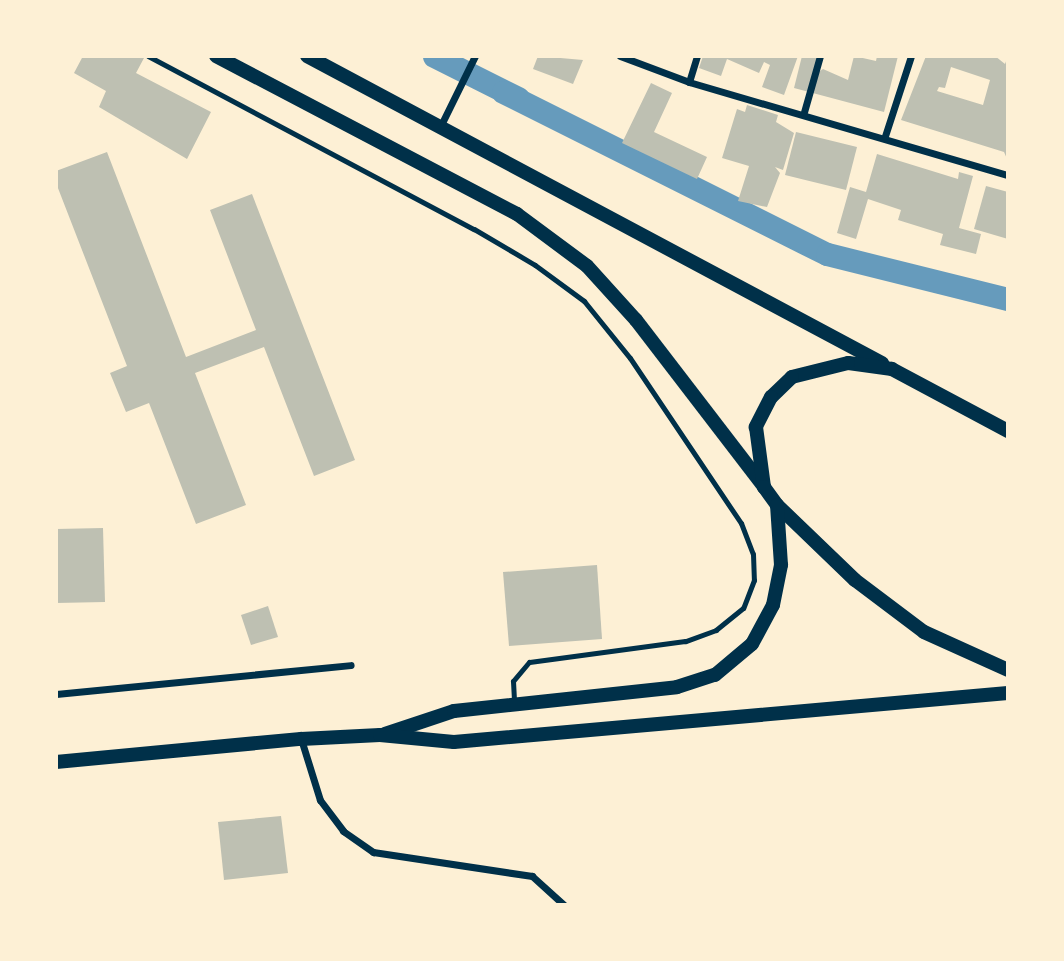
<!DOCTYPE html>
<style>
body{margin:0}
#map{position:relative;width:1064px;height:961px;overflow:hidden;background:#fdf0d5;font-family:Commissioner,sans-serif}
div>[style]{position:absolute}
.canal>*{height:23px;margin:-11.5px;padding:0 11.5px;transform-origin:11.5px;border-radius:11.5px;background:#669bbc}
.building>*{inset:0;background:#bec0b2}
.service>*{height:5px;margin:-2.5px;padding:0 2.5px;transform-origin:2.5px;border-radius:2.5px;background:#003049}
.minor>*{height:7px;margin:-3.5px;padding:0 3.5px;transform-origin:3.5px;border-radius:3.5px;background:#003049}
.secondary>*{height:14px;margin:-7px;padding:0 7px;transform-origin:7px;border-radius:7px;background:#003049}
span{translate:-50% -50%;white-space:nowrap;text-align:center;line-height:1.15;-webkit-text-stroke:6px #fdf0d5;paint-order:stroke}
.frame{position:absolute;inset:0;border:58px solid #fdf0d5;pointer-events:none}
</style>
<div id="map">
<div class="canal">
<div style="left:434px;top:56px;width:94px;rotate:26.6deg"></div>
<div style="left:503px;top:92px;width:362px;rotate:26.6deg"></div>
<div style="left:827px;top:254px;width:187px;rotate:14deg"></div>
</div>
<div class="building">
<div style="clip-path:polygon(83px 56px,140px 56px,144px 58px,136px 73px,211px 112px,187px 159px,99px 107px,106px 91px,74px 73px)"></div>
<div style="clip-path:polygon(538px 56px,583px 60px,573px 84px,533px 69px)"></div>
<div style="clip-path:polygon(703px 56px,798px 56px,784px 95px,762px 87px,770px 65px,764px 62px,759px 73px,727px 59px,721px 76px,699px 68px)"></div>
<div style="clip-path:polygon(802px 56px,821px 56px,817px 73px,823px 69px,848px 80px,854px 56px,876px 61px,877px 56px,898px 56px,884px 112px,794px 88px)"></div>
<div style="clip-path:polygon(evenodd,926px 56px,995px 56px,1005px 64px,1008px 56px,1008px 161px,1004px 152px,901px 120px,926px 56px,951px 67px,990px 80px,983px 105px,937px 91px,939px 87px,945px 88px,951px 67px)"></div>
<div style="clip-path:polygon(651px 83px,672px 93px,654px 132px,707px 157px,697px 179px,622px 143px)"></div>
<div style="clip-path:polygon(747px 105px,778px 115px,776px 122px,794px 133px,783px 170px,775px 167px,780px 173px,767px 207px,738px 201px,749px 166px,722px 158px,737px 109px,745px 112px)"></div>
<div style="clip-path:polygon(796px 132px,857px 147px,846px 190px,785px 175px)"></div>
<div style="clip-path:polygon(107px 152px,186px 357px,256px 330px,210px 210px,252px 194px,355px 460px,314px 476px,264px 347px,195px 373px,246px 505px,196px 524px,149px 403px,126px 412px,110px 373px,127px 366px,56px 183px,56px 171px)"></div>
<div style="clip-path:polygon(877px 154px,958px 179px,959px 172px,973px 176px,959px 228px,981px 234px,976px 254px,940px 245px,943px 234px,898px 220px,901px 210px,868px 199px,856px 239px,837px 233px,850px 187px,866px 192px)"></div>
<div style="clip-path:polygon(986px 186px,1008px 192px,1008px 239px,974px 229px)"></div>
<div style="clip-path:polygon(103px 528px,105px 602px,56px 603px,56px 529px)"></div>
<div style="clip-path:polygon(597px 565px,602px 639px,509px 646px,503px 572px)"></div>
<div style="clip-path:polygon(268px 606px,278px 637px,251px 645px,241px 615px)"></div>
<div style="clip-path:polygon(281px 816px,288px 873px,224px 880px,218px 822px)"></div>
</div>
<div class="service">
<div style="left:148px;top:56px;width:369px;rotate:28deg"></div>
<div style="left:474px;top:229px;width:71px;rotate:30.5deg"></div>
<div style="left:535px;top:265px;width:61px;rotate:36.3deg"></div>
<div style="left:584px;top:301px;width:73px;rotate:51.1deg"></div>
<div style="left:630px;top:358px;width:199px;rotate:56.1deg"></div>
<div style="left:741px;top:523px;width:33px;rotate:69deg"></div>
<div style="left:753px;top:554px;width:26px;rotate:88deg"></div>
<div style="left:754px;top:580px;width:30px;rotate:111deg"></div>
<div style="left:743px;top:608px;width:35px;rotate:141deg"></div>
<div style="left:716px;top:630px;width:33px;rotate:160deg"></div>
<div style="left:685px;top:641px;width:157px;rotate:172.3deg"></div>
<div style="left:529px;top:662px;width:25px;rotate:130deg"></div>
<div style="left:513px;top:681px;width:22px;rotate:87deg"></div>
</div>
<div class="minor">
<div style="left:620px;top:56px;width:74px;rotate:20.6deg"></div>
<div style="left:689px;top:82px;width:332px;rotate:16.3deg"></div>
<div style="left:689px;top:82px;width:27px;rotate:-73deg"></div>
<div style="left:804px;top:112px;width:58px;rotate:-74.1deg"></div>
<div style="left:441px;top:125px;width:77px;rotate:-63.8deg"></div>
<div style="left:885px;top:136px;width:84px;rotate:-72deg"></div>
<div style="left:56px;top:694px;width:296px;rotate:-5.6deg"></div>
<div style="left:301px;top:739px;width:64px;rotate:72.7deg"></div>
<div style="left:320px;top:800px;width:39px;rotate:53deg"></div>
<div style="left:343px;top:831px;width:37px;rotate:35deg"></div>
<div style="left:373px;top:852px;width:161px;rotate:8.6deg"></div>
<div style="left:532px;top:876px;width:43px;rotate:42.2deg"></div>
</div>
<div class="secondary">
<div style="left:216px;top:56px;width:340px;rotate:27.7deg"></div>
<div style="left:517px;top:214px;width:87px;rotate:36.6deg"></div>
<div style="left:587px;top:266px;width:73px;rotate:47.8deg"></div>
<div style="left:636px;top:320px;width:210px;rotate:52.5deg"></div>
<div style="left:307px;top:56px;width:652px;rotate:28.1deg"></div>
<div style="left:1008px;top:431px;width:132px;rotate:-151.9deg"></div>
<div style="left:892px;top:369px;width:44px;rotate:-172.2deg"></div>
<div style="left:848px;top:363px;width:58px;rotate:166deg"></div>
<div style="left:792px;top:377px;width:29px;rotate:136deg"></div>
<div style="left:771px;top:397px;width:34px;rotate:117deg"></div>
<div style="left:756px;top:427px;width:61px;rotate:82.4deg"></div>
<div style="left:764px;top:487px;width:22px;rotate:54deg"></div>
<div style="left:777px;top:505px;width:108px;rotate:43.9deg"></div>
<div style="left:855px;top:580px;width:86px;rotate:37deg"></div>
<div style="left:924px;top:632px;width:92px;rotate:24.3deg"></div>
<div style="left:385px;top:734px;width:73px;rotate:-18.4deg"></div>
<div style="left:454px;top:711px;width:224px;rotate:-6.1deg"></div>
<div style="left:677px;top:687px;width:40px;rotate:-18deg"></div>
<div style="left:715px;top:675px;width:48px;rotate:-40deg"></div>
<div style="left:752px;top:644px;width:44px;rotate:-61.7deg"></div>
<div style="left:773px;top:605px;width:41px;rotate:-78.7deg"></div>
<div style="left:781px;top:565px;width:60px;rotate:-93.8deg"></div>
<div style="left:56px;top:762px;width:246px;rotate:-5.4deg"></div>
<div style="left:301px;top:739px;width:79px;rotate:-2.9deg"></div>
<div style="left:380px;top:735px;width:74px;rotate:5.4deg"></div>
<div style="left:454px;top:742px;width:556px;rotate:-5.05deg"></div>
</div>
<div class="frame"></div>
</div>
